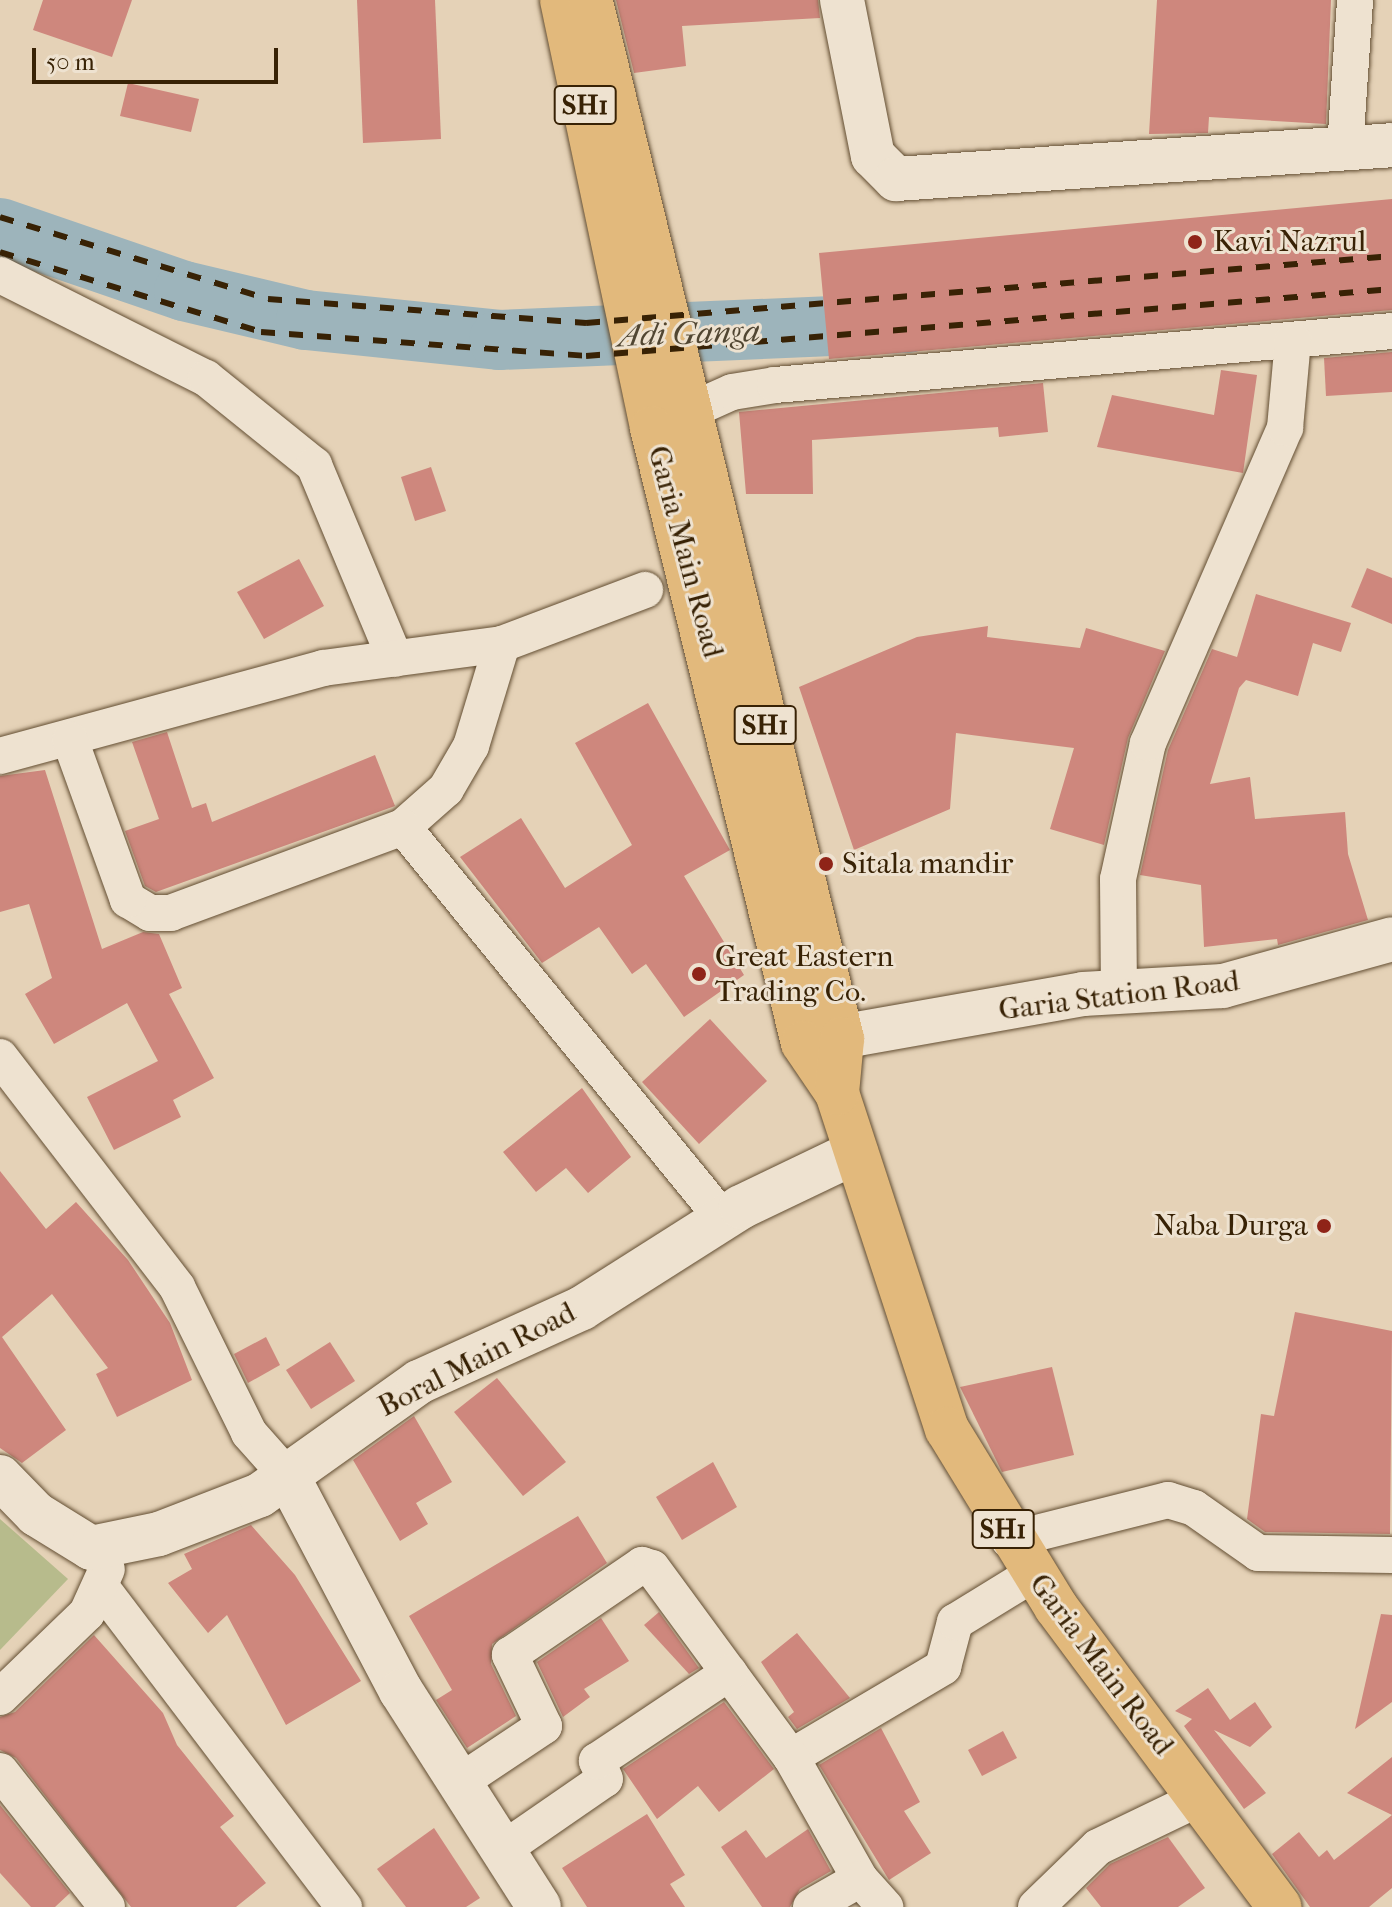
<!DOCTYPE html>
<style>
body{margin:0}
#map{position:relative;width:1392px;height:1907px;overflow:hidden;background:#e5d2b7;font-family:"IM FELL French Canon",serif}
div>[style]{position:absolute}
.green>*{inset:0;background:#b7bb8c}
.river>*{height:60px;margin:-30px;padding:0 30px;transform-origin:30px;border-radius:30px;background:#9db4bb}
.building>*{inset:0;background:#ce877d}
.roads{filter:drop-shadow(0 0 2px #634e32) drop-shadow(0 0 2px #634e32)}
.street>*{height:36px;margin:-18px;padding:0 18px;transform-origin:18px;border-radius:18px;background:#eee2d0}
.secondary>*{height:44px;margin:-22px;padding:0 22px;transform-origin:22px;border-radius:22px;background:#eee2d0}
.primary>*{height:44px;margin:-22px;padding:0 22px;transform-origin:22px;border-radius:22px;background:#e2b97c}
.rail>*{height:6px;margin-top:-3px;transform-origin:0;background:repeating-linear-gradient(90deg,#382205 0 14px,transparent 0 28px)}
.dots>*{width:22px;height:22px;translate:-50% -50%;box-sizing:border-box;border:4px solid #eee2d0;border-radius:50%}
span{translate:-50% -50%;white-space:nowrap;text-align:center;line-height:1.15;-webkit-text-stroke:6px #eee2d0;paint-order:stroke}
.shield-label span{padding:2px 6px;background:#eee2d0;border:2px solid;border-radius:6px;-webkit-text-stroke-width:0}
.shield-label{font-size:28px;color:#382205;font-weight:700}
.poi-label{font-size:30px;color:#382205}
.left{translate:0 -50%;text-align:left}
.right{translate:-100% -50%;text-align:right}
.street-label{font-size:30px;color:#382205}
.water-label{font-size:32px;color:#514632;font-style:italic}
.scale{position:absolute;left:32px;top:48px;width:246px;height:36px;box-sizing:border-box;border:4px solid #382205;border-top:0;padding-left:10px;font-size:24px;line-height:28px;white-space:nowrap;color:#382205;-webkit-text-stroke:6px #eee2d0;paint-order:stroke}
</style>
<div id="map">
<div class="green">
<div style="clip-path:polygon(0 1519px,68px 1579px,0 1650px)"></div>
</div>
<div class="river">
<div style="left:0;top:228px;width:194px;rotate:18.9deg"></div>
<div style="left:184px;top:291px;width:125px;rotate:13.4deg"></div>
<div style="left:306px;top:320px;width:194px;rotate:5.9deg"></div>
<div style="left:499px;top:340px;width:410px;rotate:-2.4deg"></div>
</div>
<div class="building">
<div style="clip-path:polygon(43px 0,132px 0,112px 57px,33px 30px)"></div>
<div style="clip-path:polygon(357px 0,435px 0,441px 139px,363px 143px)"></div>
<div style="clip-path:polygon(616px 0,818px 0,820px 18px,682px 26px,686px 66px,634px 73px)"></div>
<div style="clip-path:polygon(1157px 0,1331px 0,1326px 124px,1209px 117px,1208px 133px,1149px 134px)"></div>
<div style="clip-path:polygon(128px 83px,199px 99px,191px 132px,120px 116px)"></div>
<div style="clip-path:polygon(1392px 199px,1392px 310px,829px 359px,819px 253px)"></div>
<div style="clip-path:polygon(1392px 352px,1392px 392px,1326px 396px,1324px 358px)"></div>
<div style="clip-path:polygon(1221px 370px,1257px 375px,1243px 473px,1097px 447px,1112px 395px,1214px 415px)"></div>
<div style="clip-path:polygon(1043px 383px,1048px 432px,999px 437px,998px 427px,812px 440px,813px 494px,746px 494px,739px 412px)"></div>
<div style="clip-path:polygon(431px 467px,446px 511px,415px 521px,401px 477px)"></div>
<div style="clip-path:polygon(299px 559px,324px 606px,264px 639px,237px 592px)"></div>
<div style="clip-path:polygon(1367px 568px,1392px 578px,1392px 624px,1351px 607px)"></div>
<div style="clip-path:polygon(1256px 594px,1351px 623px,1341px 652px,1313px 643px,1298px 696px,1246px 680px,1239px 688px,1210px 784px,1250px 777px,1255px 819px,1345px 812px,1348px 854px,1368px 920px,1278px 945px,1277px 939px,1204px 947px,1201px 885px,1140px 875px,1168px 750px,1212px 649px,1237px 657px)"></div>
<div style="clip-path:polygon(988px 626px,987px 637px,1080px 648px,1086px 628px,1165px 651px,1128px 738px,1104px 845px,1050px 829px,1074px 748px,956px 733px,950px 809px,854px 850px,799px 687px,917px 637px)"></div>
<div style="clip-path:polygon(648px 703px,730px 850px,684px 876px,744px 975px,684px 1017px,646px 964px,632px 974px,599px 927px,542px 963px,460px 857px,521px 818px,565px 888px,632px 845px,575px 743px)"></div>
<div style="clip-path:polygon(167px 732px,192px 808px,206px 803px,212px 822px,375px 755px,395px 806px,156px 892px,145px 886px,125px 831px,159px 819px,132px 742px)"></div>
<div style="clip-path:polygon(45px 770px,102px 949px,143px 932px,159px 934px,182px 988px,169px 994px,214px 1078px,173px 1100px,181px 1117px,114px 1150px,87px 1097px,158px 1061px,127px 1003px,54px 1044px,25px 994px,52px 978px,29px 904px,0 912px,0 776px)"></div>
<div style="clip-path:polygon(710px 1019px,767px 1081px,699px 1144px,642px 1082px)"></div>
<div style="clip-path:polygon(582px 1088px,631px 1157px,588px 1193px,566px 1168px,536px 1192px,503px 1152px)"></div>
<div style="clip-path:polygon(0 1171px,46px 1229px,76px 1202px,128px 1260px,170px 1323px,192px 1380px,117px 1417px,96px 1374px,108px 1368px,52px 1294px,2px 1337px,66px 1430px,22px 1463px,0 1448px)"></div>
<div style="clip-path:polygon(1295px 1312px,1392px 1331px,1390px 1534px,1265px 1532px,1247px 1519px,1261px 1414px,1274px 1416px)"></div>
<div style="clip-path:polygon(266px 1337px,280px 1365px,248px 1383px,234px 1354px)"></div>
<div style="clip-path:polygon(330px 1342px,355px 1381px,311px 1409px,286px 1370px)"></div>
<div style="clip-path:polygon(1052px 1367px,1074px 1455px,1002px 1472px,960px 1387px)"></div>
<div style="clip-path:polygon(497px 1378px,566px 1462px,523px 1496px,454px 1412px)"></div>
<div style="clip-path:polygon(414px 1416px,452px 1482px,416px 1503px,428px 1524px,400px 1541px,353px 1460px)"></div>
<div style="clip-path:polygon(713px 1462px,737px 1507px,682px 1540px,656px 1497px)"></div>
<div style="clip-path:polygon(578px 1516px,607px 1563px,492px 1644px,491px 1664px,516px 1716px,467px 1748px,436px 1700px,452px 1690px,409px 1616px)"></div>
<div style="clip-path:polygon(251px 1525px,295px 1575px,361px 1681px,286px 1725px,227px 1615px,208px 1633px,168px 1583px,192px 1569px,184px 1554px)"></div>
<div style="clip-path:polygon(659px 1612px,699px 1668px,689px 1674px,644px 1625px)"></div>
<div style="clip-path:polygon(1381px 1614px,1392px 1615px,1392px 1702px,1355px 1729px)"></div>
<div style="clip-path:polygon(601px 1618px,629px 1661px,584px 1689px,590px 1697px,563px 1717px,537px 1662px)"></div>
<div style="clip-path:polygon(797px 1633px,850px 1698px,797px 1729px,788px 1717px,794px 1712px,761px 1662px)"></div>
<div style="clip-path:polygon(94px 1635px,163px 1713px,177px 1745px,234px 1816px,220px 1827px,266px 1883px,236px 1907px,131px 1907px,16px 1758px,0 1750px,0 1717px,15px 1712px)"></div>
<div style="clip-path:polygon(1208px 1688px,1230px 1720px,1255px 1702px,1272px 1727px,1250px 1747px,1214px 1730px,1266px 1793px,1244px 1809px,1184px 1726px,1192px 1719px,1175px 1711px)"></div>
<div style="clip-path:polygon(724px 1702px,774px 1769px,719px 1812px,698px 1786px,657px 1819px,623px 1769px)"></div>
<div style="clip-path:polygon(881px 1728px,920px 1802px,904px 1811px,931px 1853px,889px 1880px,819px 1765px)"></div>
<div style="clip-path:polygon(1003px 1731px,1017px 1758px,982px 1776px,968px 1750px)"></div>
<div style="clip-path:polygon(1392px 1757px,1392px 1888px,1369px 1907px,1310px 1907px,1272px 1854px,1299px 1832px,1319px 1857px,1327px 1850px,1334px 1860px,1392px 1815px,1347px 1793px)"></div>
<div style="clip-path:polygon(0 1805px,70px 1893px,55px 1907px,31px 1907px,0 1873px)"></div>
<div style="clip-path:polygon(647px 1814px,685px 1875px,670px 1884px,685px 1907px,587px 1907px,562px 1868px)"></div>
<div style="clip-path:polygon(434px 1828px,480px 1898px,466px 1907px,406px 1907px,377px 1869px)"></div>
<div style="clip-path:polygon(808px 1829px,831px 1871px,800px 1889px,790px 1907px,762px 1907px,721px 1847px,746px 1830px,766px 1858px)"></div>
<div style="clip-path:polygon(1168px 1837px,1205px 1888px,1178px 1907px,1101px 1907px,1086px 1888px,1110px 1864px)"></div>
</div>
<div class="roads">
<div class="street">
<div style="left:1345px;top:148px;width:148px;rotate:-86.1deg"></div>
<div style="left:0;top:275px;width:230px;rotate:26.6deg"></div>
<div style="left:206px;top:378px;width:139px;rotate:38.9deg"></div>
<div style="left:314px;top:465px;width:210px;rotate:67.3deg"></div>
<div style="left:665px;top:422px;width:73px;rotate:-24.1deg"></div>
<div style="left:732px;top:392px;width:44px;rotate:-9.2deg"></div>
<div style="left:775px;top:385px;width:619px;rotate:-5deg"></div>
<div style="left:502px;top:644px;width:153px;rotate:-20.7deg"></div>
<div style="left:0;top:756px;width:335px;rotate:-15.2deg"></div>
<div style="left:323px;top:668px;width:181px;rotate:-7.6deg"></div>
<div style="left:502px;top:644px;width:107px;rotate:106.9deg"></div>
<div style="left:471px;top:746px;width:50px;rotate:120.2deg"></div>
<div style="left:446px;top:789px;width:57px;rotate:138.5deg"></div>
<div style="left:403px;top:827px;width:247px;rotate:159.7deg"></div>
<div style="left:171px;top:913px;width:21px;rotate:180deg"></div>
<div style="left:150px;top:913px;width:26px;rotate:-149deg"></div>
<div style="left:128px;top:900px;width:170px;rotate:-109.9deg"></div>
<div style="left:403px;top:827px;width:507px;rotate:50.76deg"></div>
<div style="left:1119px;top:993px;width:114px;rotate:-90.5deg"></div>
<div style="left:1118px;top:879px;width:139px;rotate:-77.6deg"></div>
<div style="left:1148px;top:743px;width:344px;rotate:-66.5deg"></div>
<div style="left:1285px;top:428px;width:88px;rotate:-84.8deg"></div>
<div style="left:0;top:1057px;width:290px;rotate:52.4deg"></div>
<div style="left:177px;top:1287px;width:163px;rotate:63.7deg"></div>
<div style="left:249px;top:1433px;width:59px;rotate:48.4deg"></div>
<div style="left:1009px;top:1540px;width:164px;rotate:-14.1deg"></div>
<div style="left:1168px;top:1500px;width:27px;rotate:17deg"></div>
<div style="left:1194px;top:1508px;width:78px;rotate:35.1deg"></div>
<div style="left:1258px;top:1553px;width:134px;rotate:0.9deg"></div>
<div style="left:101px;top:1587px;width:402px;rotate:52.8deg"></div>
<div style="left:0;top:1697px;width:121px;rotate:-44deg"></div>
<div style="left:87px;top:1613px;width:48px;rotate:-65.6deg"></div>
<div style="left:791px;top:1757px;width:177px;rotate:-30.6deg"></div>
<div style="left:943px;top:1667px;width:47px;rotate:-75.1deg"></div>
<div style="left:955px;top:1622px;width:92px;rotate:-31.6deg"></div>
<div style="left:0;top:1771px;width:173px;rotate:51.8deg"></div>
<div style="left:460px;top:1782px;width:101px;rotate:-33.7deg"></div>
<div style="left:544px;top:1726px;width:79px;rotate:-115.6deg"></div>
<div style="left:510px;top:1655px;width:160px;rotate:-34.3deg"></div>
<div style="left:642px;top:1565px;width:10px;rotate:17deg"></div>
<div style="left:652px;top:1568px;width:235px;rotate:53.7deg"></div>
<div style="left:791px;top:1757px;width:140px;rotate:60.5deg"></div>
<div style="left:860px;top:1879px;width:38px;rotate:48deg"></div>
<div style="left:505px;top:1848px;width:121px;rotate:-34.6deg"></div>
<div style="left:605px;top:1779px;width:20px;rotate:-114deg"></div>
<div style="left:597px;top:1761px;width:159px;rotate:-33.7deg"></div>
<div style="left:811px;top:1907px;width:56px;rotate:-29.7deg"></div>
<div style="left:1036px;top:1907px;width:86px;rotate:-44.1deg"></div>
<div style="left:1098px;top:1847px;width:113px;rotate:-25.7deg"></div>
</div>
<div class="secondary">
<div style="left:842px;top:0;width:159px;rotate:78.8deg"></div>
<div style="left:873px;top:156px;width:33px;rotate:45deg"></div>
<div style="left:896px;top:179px;width:497px;rotate:-3.9deg"></div>
<div style="left:806px;top:1043px;width:281px;rotate:-10deg"></div>
<div style="left:1083px;top:994px;width:140px;rotate:-3.3deg"></div>
<div style="left:1223px;top:986px;width:175px;rotate:-15.5deg"></div>
<div style="left:0;top:1477px;width:52px;rotate:45.8deg"></div>
<div style="left:36px;top:1514px;width:65px;rotate:31.7deg"></div>
<div style="left:91px;top:1548px;width:69px;rotate:-11.6deg"></div>
<div style="left:159px;top:1534px;width:108px;rotate:-21.1deg"></div>
<div style="left:260px;top:1495px;width:195px;rotate:-35.4deg"></div>
<div style="left:419px;top:1382px;width:179px;rotate:-24.4deg"></div>
<div style="left:582px;top:1308px;width:188px;rotate:-32.4deg"></div>
<div style="left:741px;top:1207px;width:127px;rotate:-25.6deg"></div>
<div style="left:288px;top:1477px;width:242px;rotate:62.2deg"></div>
<div style="left:401px;top:1691px;width:256px;rotate:57.4deg"></div>
</div>
<div class="primary">
<div style="left:562px;top:0;width:437px;rotate:78.1deg"></div>
<div style="left:652px;top:428px;width:633px;rotate:76.21deg"></div>
<div style="left:803px;top:1043px;width:60px;rotate:55.8deg"></div>
<div style="left:837px;top:1093px;width:354px;rotate:71.9deg"></div>
<div style="left:947px;top:1429px;width:209px;rotate:58.5deg"></div>
<div style="left:1056px;top:1607px;width:374px;rotate:53.3deg"></div>
<div style="left:591px;top:2px;width:1067px;rotate:76.39deg"></div>
<div style="left:842px;top:1039px;width:54px;rotate:95.3deg"></div>
</div>
</div>
<div class="rail">
<div style="left:0;top:217px;width:280px;rotate:17deg"></div>
<div style="left:268px;top:299px;width:319px;rotate:4.3deg"></div>
<div style="left:586px;top:323px;width:809px;rotate:-4.75deg"></div>
<div style="left:0;top:252px;width:273px;rotate:17deg"></div>
<div style="left:261px;top:332px;width:326px;rotate:4.2deg"></div>
<div style="left:586px;top:356px;width:809px;rotate:-4.75deg"></div>
</div>
<div class="dots">
<div style="left:1195px;top:242px;background:#8f2418"></div>
<div style="left:826px;top:864px;background:#8f2418"></div>
<div style="left:699px;top:974px;background:#8f2418"></div>
<div style="left:1324px;top:1226px;background:#8f2418"></div>
</div>
<div class="shield-label">
<span style="left:585px;top:105px">SH1</span>
<span style="left:765px;top:725px">SH1</span>
<span style="left:1003px;top:1529px">SH1</span>
</div>
<div class="poi-label">
<span class="left" style="left:1213px;top:242px">Kavi Nazrul</span>
<span class="left" style="left:842px;top:864px">Sitala mandir</span>
<span class="left" style="left:715px;top:974px">Great Eastern<br>Trading Co.</span>
<span class="right" style="left:1308px;top:1226px">Naba Durga</span>
</div>
<div class="street-label">
<span style="left:685px;top:552px;rotate:75deg">Garia Main Road</span>
<span style="left:1119px;top:996px;rotate:-7deg">Garia Station Road</span>
<span style="left:477px;top:1360px;rotate:-27deg">Boral Main Road</span>
<span style="left:1101px;top:1665px;rotate:53deg">Garia Main Road</span>
</div>
<div class="water-label">
<span style="left:689px;top:334px;rotate:-2deg">Adi Ganga</span>
</div>
<div class="scale">50 m</div>
</div>
